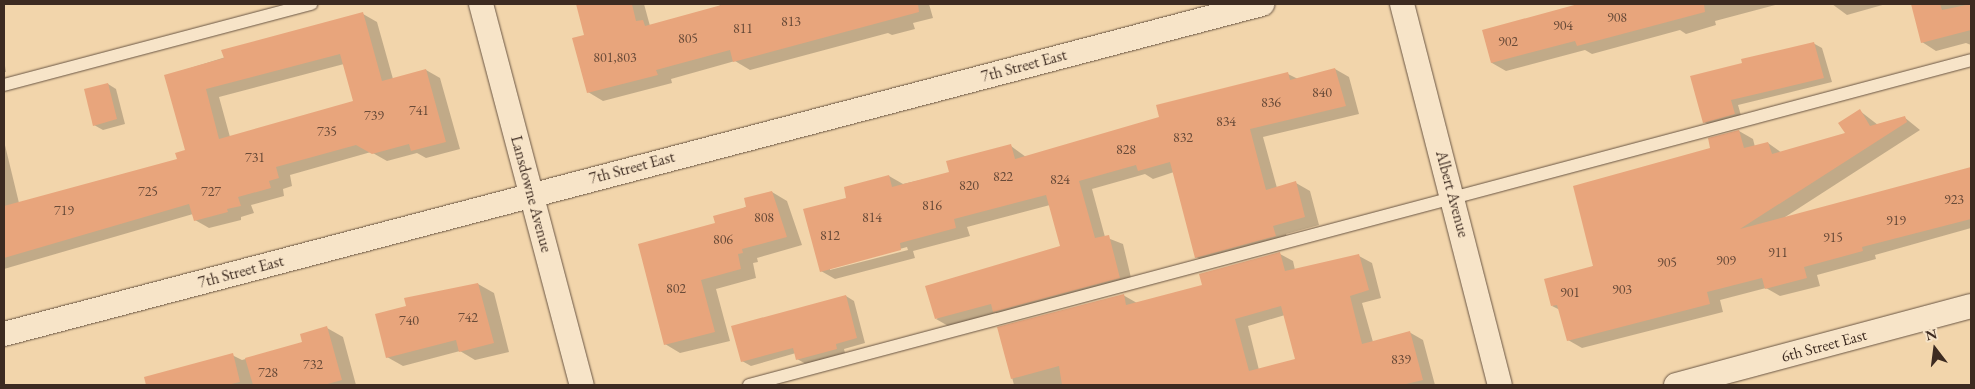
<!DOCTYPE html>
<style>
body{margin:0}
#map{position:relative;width:1975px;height:389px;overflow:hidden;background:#f2d5ab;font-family:"EB Garamond",serif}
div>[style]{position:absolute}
.shadow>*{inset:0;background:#0003}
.building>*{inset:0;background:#e8a57c}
.roads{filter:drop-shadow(0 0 1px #6a5644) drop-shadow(0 0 1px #6a5644)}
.lane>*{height:12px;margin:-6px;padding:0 6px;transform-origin:6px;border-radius:6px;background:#f7e4c8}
.street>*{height:24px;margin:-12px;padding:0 12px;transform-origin:12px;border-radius:12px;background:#f7e4c8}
span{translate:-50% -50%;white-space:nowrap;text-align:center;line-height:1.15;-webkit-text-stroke:4px #f7e4c8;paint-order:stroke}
.number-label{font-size:14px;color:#684a38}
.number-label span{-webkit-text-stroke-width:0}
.street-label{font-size:16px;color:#3d2b21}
.frame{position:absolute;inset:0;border:5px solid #3d2b21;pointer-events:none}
.north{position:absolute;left:1910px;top:324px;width:50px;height:50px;-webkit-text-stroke:4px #f7e4c8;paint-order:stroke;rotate:345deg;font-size:14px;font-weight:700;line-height:20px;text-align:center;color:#3d2b21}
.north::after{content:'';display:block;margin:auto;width:18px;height:22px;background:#3d2b21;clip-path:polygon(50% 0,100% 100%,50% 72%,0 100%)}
</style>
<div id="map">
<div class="shadow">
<div style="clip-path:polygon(577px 4px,644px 4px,650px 26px,720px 6px,719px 4px,929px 4px,933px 18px,913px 23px,915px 29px,892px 35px,888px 33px,750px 70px,735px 61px,671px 79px,672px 83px,603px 101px,588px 92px,586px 36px)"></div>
<div style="clip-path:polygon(1582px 4px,1779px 4px,1715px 21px,1716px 25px,1686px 34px,1680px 30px,1592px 54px,1585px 50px,1506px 71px,1492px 63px,1483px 31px)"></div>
<div style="clip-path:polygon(1832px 4px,1886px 4px,1847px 15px)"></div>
<div style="clip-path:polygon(1912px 4px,1971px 4px,1971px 45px,1966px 43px,1936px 51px,1922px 42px)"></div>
<div style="clip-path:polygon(evenodd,363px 14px,377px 22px,393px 79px,426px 70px,440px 78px,460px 149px,426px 158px,417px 153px,387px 161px,371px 152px,290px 175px,292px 186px,283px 189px,284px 196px,251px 205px,254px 213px,241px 217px,241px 220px,209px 228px,195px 220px,193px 214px,4px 269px,4px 141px,19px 203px,178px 160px,187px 151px,165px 76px,363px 14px,344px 64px,354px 102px,230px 137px,219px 97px,344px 64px)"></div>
<div style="clip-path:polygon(1813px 43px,1822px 48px,1832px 82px,1738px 105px,1742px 119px,1713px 127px,1704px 122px,1744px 64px)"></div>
<div style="clip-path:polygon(4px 60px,6px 72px,4px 72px)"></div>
<div style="clip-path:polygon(evenodd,1335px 69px,1349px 77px,1359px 114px,1263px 137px,1277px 188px,1296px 183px,1310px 191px,1319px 225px,1286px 234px,1289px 244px,1210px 265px,1196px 257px,1174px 172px,1153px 179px,1145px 174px,1092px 189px,1105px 237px,1123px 244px,1133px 286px,950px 327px,936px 319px,1062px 247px,1050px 205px,967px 227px,970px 236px,913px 251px,915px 258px,835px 279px,821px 271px,848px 199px,889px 176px,903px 184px,951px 173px,1011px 146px,1026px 157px,1160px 118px,1288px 74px,1298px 79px,1335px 69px,907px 247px,908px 250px,830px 270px,830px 268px,907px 247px)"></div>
<div style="clip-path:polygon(108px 84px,116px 89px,125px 124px,103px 130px,94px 125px)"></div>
<div style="clip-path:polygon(1860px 111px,1878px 125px,1904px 117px,1920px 130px,1782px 219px,1971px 168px,1971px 228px,1875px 255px,1876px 259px,1817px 275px,1820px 286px,1780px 296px,1766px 288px,1720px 300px,1723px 312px,1582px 348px,1568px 340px,1560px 310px,1552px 306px,1712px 149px,1739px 131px,1753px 139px,1755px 147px,1768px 143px,1782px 153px,1847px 134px)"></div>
<div style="clip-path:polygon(772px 192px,787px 201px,802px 245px,757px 258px,758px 262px,753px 263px,756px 278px,716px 289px,730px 341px,680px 353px,665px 344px,717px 223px)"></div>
<div style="clip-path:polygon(evenodd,1280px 254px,1293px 261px,1295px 270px,1359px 256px,1372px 263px,1381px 298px,1362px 303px,1373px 342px,1409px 332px,1423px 340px,1435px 385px,1156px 385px,1150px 360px,1113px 370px,1116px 385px,1014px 385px,999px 328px,1123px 295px,1137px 303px,1203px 286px,1280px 254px,1285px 315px,1297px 360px,1259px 370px,1248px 326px,1285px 315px)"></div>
<div style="clip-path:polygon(478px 284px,494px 293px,509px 352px,475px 360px,460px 351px,403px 366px,387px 357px)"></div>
<div style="clip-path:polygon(846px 296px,854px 301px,865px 343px,844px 349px,845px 353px,806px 364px,797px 359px,796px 353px,751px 366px,742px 361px)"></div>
<div style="clip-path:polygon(327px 328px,343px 337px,356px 385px,151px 385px,181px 377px,232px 355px,242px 360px,303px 343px)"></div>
</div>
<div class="building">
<div style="clip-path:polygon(576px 4px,632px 4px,636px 21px,643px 20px,645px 26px,725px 4px,918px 4px,919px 12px,733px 62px,730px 50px,656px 70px,658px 75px,587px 93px,572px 38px,584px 35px)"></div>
<div style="clip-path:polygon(1578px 4px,1704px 4px,1705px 12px,1577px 46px,1575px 41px,1491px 63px,1482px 30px)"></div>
<div style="clip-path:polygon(1911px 4px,1940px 4px,1942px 10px,1971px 4px,1971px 30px,1921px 43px)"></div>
<div style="clip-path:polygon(evenodd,363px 12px,382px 81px,426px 69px,446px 142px,411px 151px,409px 144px,372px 154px,356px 145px,276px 167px,279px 178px,269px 181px,271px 188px,238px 197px,241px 206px,227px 209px,228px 212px,194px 221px,189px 204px,4px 258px,4px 206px,177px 159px,175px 153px,185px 150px,164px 75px,224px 58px,221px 50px,363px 12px,340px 54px,353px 101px,219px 139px,206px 89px,340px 54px)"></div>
<div style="clip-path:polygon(1814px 42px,1824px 78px,1731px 100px,1735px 114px,1703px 123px,1690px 76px,1742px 63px,1741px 59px)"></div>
<div style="clip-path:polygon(1335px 68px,1346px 106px,1250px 129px,1266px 190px,1296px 181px,1305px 217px,1273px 226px,1276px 236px,1195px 258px,1170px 162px,1138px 171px,1136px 165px,1079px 181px,1095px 238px,1109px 235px,1120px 278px,993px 312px,991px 304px,935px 319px,925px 286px,1060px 246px,1046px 195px,954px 219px,956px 228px,900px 243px,901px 250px,820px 272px,803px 209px,846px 198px,844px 187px,889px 175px,892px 187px,949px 172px,946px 161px,1011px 144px,1015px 159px,1159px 117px,1156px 105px,1288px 72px,1290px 80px)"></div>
<div style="clip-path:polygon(108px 83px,117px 119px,93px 126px,84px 89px)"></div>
<div style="clip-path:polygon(1860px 109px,1870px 126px,1905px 116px,1907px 122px,1740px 229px,1971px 167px,1971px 219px,1862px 247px,1863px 251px,1804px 267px,1807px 278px,1765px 289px,1762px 278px,1707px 292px,1710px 304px,1567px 341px,1557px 305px,1551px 306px,1544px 279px,1593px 266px,1573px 186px,1710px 148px,1708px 138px,1739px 130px,1744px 148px,1768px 142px,1772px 154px,1845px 133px,1838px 123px)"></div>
<div style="clip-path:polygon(772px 191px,787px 237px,742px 249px,743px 253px,738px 254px,741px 269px,701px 280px,715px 332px,664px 345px,638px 244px,715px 223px,713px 216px,746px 207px,744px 198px)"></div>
<div style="clip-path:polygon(evenodd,1280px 252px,1285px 271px,1359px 254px,1369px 290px,1350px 296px,1362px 344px,1410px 331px,1423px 380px,1402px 385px,1062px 385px,1059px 366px,1011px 379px,997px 327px,1124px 294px,1126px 305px,1202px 285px,1199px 274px,1280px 252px,1281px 306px,1295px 359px,1249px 371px,1235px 319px,1281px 306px)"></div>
<div style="clip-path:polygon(478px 283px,494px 343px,459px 352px,456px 340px,386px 358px,375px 314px,406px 306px,404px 298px)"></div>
<div style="clip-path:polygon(846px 295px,857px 338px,836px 344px,837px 349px,796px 360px,793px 348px,741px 362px,731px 326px)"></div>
<div style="clip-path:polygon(327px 326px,342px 380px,324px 385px,253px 385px,245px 358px,302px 342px,300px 334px)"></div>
<div style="clip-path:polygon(233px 353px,240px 382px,227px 385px,146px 385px,144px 377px)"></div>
</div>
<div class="roads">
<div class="lane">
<div style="left:4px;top:85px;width:318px;rotate:-14.8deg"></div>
<div style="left:749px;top:385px;width:1264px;rotate:-14.89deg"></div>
</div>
<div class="street">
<div style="left:481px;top:4px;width:394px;rotate:75.2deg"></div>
<div style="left:1402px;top:4px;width:393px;rotate:75.6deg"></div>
<div style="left:4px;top:334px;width:1301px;rotate:-14.7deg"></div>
<div style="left:1676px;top:385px;width:305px;rotate:-15deg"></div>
</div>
</div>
<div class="number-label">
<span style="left:1617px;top:17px">908</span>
<span style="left:791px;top:21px">813</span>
<span style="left:1563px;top:25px">904</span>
<span style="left:743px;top:28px">811</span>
<span style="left:688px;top:38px">805</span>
<span style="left:1508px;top:41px">902</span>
<span style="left:615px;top:57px">801,803</span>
<span style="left:1322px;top:92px">840</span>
<span style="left:1271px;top:102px">836</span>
<span style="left:419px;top:110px">741</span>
<span style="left:374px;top:115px">739</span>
<span style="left:1226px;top:121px">834</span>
<span style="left:327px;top:131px">735</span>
<span style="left:1183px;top:137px">832</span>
<span style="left:1126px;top:149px">828</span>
<span style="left:255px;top:157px">731</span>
<span style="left:1003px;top:176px">822</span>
<span style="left:1060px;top:179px">824</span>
<span style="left:969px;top:185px">820</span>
<span style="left:148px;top:191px">725</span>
<span style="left:211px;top:191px">727</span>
<span style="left:1954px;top:199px">923</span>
<span style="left:932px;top:205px">816</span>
<span style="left:64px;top:210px">719</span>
<span style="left:764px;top:217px">808</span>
<span style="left:872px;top:217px">814</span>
<span style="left:1896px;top:220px">919</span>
<span style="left:830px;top:235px">812</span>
<span style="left:1833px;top:237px">915</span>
<span style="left:723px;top:239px">806</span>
<span style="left:1778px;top:252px">911</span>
<span style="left:1726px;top:260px">909</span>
<span style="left:1667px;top:262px">905</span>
<span style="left:676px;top:288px">802</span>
<span style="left:1622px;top:289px">903</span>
<span style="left:1570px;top:292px">901</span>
<span style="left:468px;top:317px">742</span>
<span style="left:409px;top:320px">740</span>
<span style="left:1401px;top:359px">839</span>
<span style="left:313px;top:364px">732</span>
<span style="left:268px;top:372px">728</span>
</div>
<div class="street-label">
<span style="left:1024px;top:66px;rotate:-15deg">7th Street East</span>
<span style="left:632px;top:168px;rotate:-15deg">7th Street East</span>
<span style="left:531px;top:194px;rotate:75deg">Lansdowne Avenue</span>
<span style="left:1452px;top:194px;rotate:75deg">Albert Avenue</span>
<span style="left:241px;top:272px;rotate:-15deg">7th Street East</span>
<span style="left:1824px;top:346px;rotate:-15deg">6th Street East</span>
</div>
<div class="frame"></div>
<div class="north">N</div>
</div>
